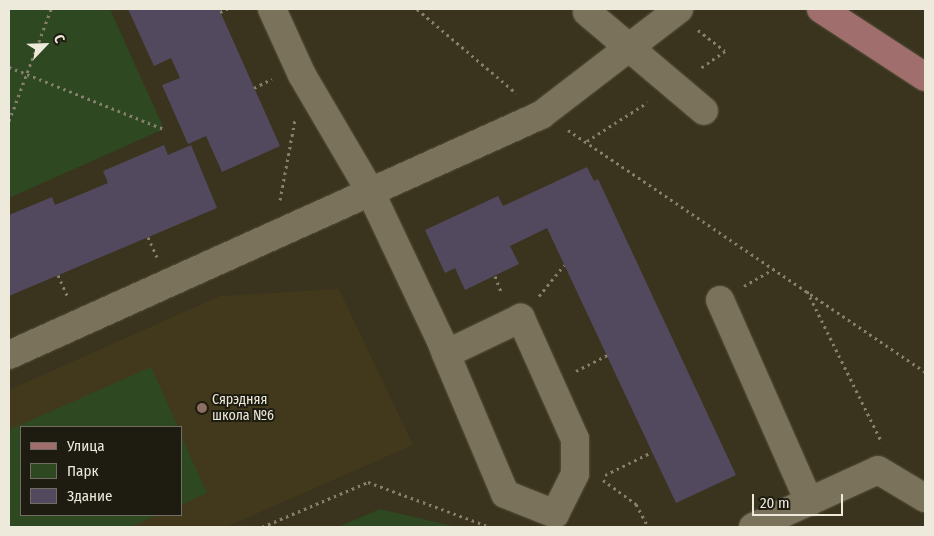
<!DOCTYPE html>
<meta charset="utf-8">
<style>
body{margin:0}
#map{position:relative;width:934px;height:536px;overflow:hidden;background:#3a331d;font-family:"Fira Sans Condensed",sans-serif}
div>[style]{position:absolute}
.built>*{inset:0;background:#42391c}
.green>*{inset:0;background:#2e4822}
.building>*{inset:0;background:#52495e}
.path>*{height:3px;margin-top:-1.5px;transform-origin:0;background:repeating-linear-gradient(90deg,#857f6c 0 2.5px,transparent 0 6.5px)}
.roads{filter:drop-shadow(0 0 1px #56513d) drop-shadow(0 0 1px #56513d)}
.minor>*{height:28px;margin:-14px;padding:0 14px;transform-origin:14px;border-radius:14px;background:#7a725a}
.major>*{height:28px;margin:-14px;padding:0 14px;transform-origin:14px;border-radius:14px;background:#a06e6c}
.dots>*{width:14px;height:14px;translate:-50% -50%;box-sizing:border-box;border:2px solid #1e1b11;border-radius:50%}
span{translate:-50% -50%;white-space:nowrap;text-align:center;line-height:1.15;-webkit-text-stroke:4px #1e1b11;paint-order:stroke}
.poi-label{font-size:14px;color:#ede9db}
.left{translate:0 -50%;text-align:left}
.frame{position:absolute;inset:0;border:10px solid #ede9db;pointer-events:none}
.legend{position:absolute;left:20px;top:426px;width:162px;height:90px;box-sizing:border-box;background:#1e1b11;border:1px solid #716d62;margin:0;padding:6px 9px;list-style:none;font-size:15px;color:#ede9db}
.legend li{display:flex;align-items:center;gap:10px;height:25px}
.legend b{width:25px;border:1px solid #716d62}
.north{position:absolute;left:20px;top:20px;width:50px;height:50px;-webkit-text-stroke:4px #1e1b11;paint-order:stroke;rotate:66deg;font-size:14px;font-weight:700;line-height:20px;text-align:center;color:#ede9db}
.north::after{content:'';display:block;margin:auto;width:18px;height:22px;background:#ede9db;clip-path:polygon(50% 0,100% 100%,50% 72%,0 100%)}
.scale{position:absolute;left:752px;top:494px;width:91px;height:22px;box-sizing:border-box;border:2px solid #ede9db;border-top:0;padding-left:6px;font-size:15px;line-height:18px;white-space:nowrap;color:#ede9db;-webkit-text-stroke:4px #1e1b11;paint-order:stroke}
</style>
<div id="map">
<div class="built">
<div style="clip-path:polygon(evenodd,339px 289px,413px 445px,226px 527px,9px 527px,9px 390px,220px 296px,339px 289px,21px 427px,181px 427px,181px 515px,21px 515px,21px 427px)"></div>
</div>
<div class="green">
<div style="clip-path:polygon(9px 9px,110px 9px,164px 129px,9px 198px)"></div>
<div style="clip-path:polygon(151px 367px,178px 427px,21px 427px,21px 515px,158px 515px,130px 527px,9px 527px,9px 430px)"></div>
<div style="clip-path:polygon(181px 436px,207px 493px,181px 505px)"></div>
<div style="clip-path:polygon(380px 509px,457px 527px,338px 527px)"></div>
</div>
<div class="building">
<div style="clip-path:polygon(128px 9px,219px 9px,280px 146px,222px 172px,206px 136px,188px 144px,162px 85px,180px 78px,171px 58px,154px 66px)"></div>
<div style="clip-path:polygon(164px 145px,168px 155px,191px 145px,217px 208px,9px 296px,9px 215px,52px 197px,55px 205px,108px 183px,103px 171px)"></div>
<div style="clip-path:polygon(587px 167px,594px 181px,598px 179px,736px 475px,676px 503px,547px 228px,510px 246px,519px 264px,465px 290px,455px 268px,445px 273px,425px 230px,498px 196px,503px 206px)"></div>
</div>
<div class="path">
<div style="left:417px;top:9px;width:130px;rotate:40.3deg"></div>
<div style="left:220px;top:12px;width:8px;rotate:-23deg"></div>
<div style="left:698px;top:30px;width:34px;rotate:38deg"></div>
<div style="left:725px;top:51px;width:32px;rotate:145deg"></div>
<div style="left:9px;top:67px;width:167px;rotate:21.8deg"></div>
<div style="left:254px;top:88px;width:20px;rotate:-27deg"></div>
<div style="left:9px;top:121px;width:120px;rotate:-69.4deg"></div>
<div style="left:568px;top:130px;width:431px;rotate:34.1deg"></div>
<div style="left:587px;top:141px;width:72px;rotate:-32.6deg"></div>
<div style="left:280px;top:200px;width:81px;rotate:-79.4deg"></div>
<div style="left:148px;top:237px;width:22px;rotate:66deg"></div>
<div style="left:58px;top:275px;width:24px;rotate:66deg"></div>
<div style="left:495px;top:276px;width:19px;rotate:69deg"></div>
<div style="left:744px;top:286px;width:34px;rotate:-30deg"></div>
<div style="left:807px;top:291px;width:169px;rotate:63.7deg"></div>
<div style="left:539px;top:296px;width:40px;rotate:-51deg"></div>
<div style="left:576px;top:371px;width:35px;rotate:-27deg"></div>
<div style="left:605px;top:475px;width:52px;rotate:-26.1deg"></div>
<div style="left:603px;top:480px;width:41px;rotate:36deg"></div>
<div style="left:636px;top:504px;width:26px;rotate:62deg"></div>
<div style="left:262px;top:527px;width:115px;rotate:-23deg"></div>
<div style="left:368px;top:482px;width:130px;rotate:20.2deg"></div>
</div>
<div class="roads">
<div class="minor">
<div style="left:272px;top:9px;width:72px;rotate:65.6deg"></div>
<div style="left:302px;top:75px;width:134px;rotate:59.6deg"></div>
<div style="left:370px;top:191px;width:166px;rotate:64.7deg"></div>
<div style="left:441px;top:341px;width:14px;rotate:69deg"></div>
<div style="left:446px;top:354px;width:152px;rotate:67.1deg"></div>
<div style="left:505px;top:494px;width:54px;rotate:21.8deg"></div>
<div style="left:555px;top:514px;width:45px;rotate:-63.4deg"></div>
<div style="left:575px;top:474px;width:35px;rotate:-90deg"></div>
<div style="left:575px;top:439px;width:133px;rotate:-114.1deg"></div>
<div style="left:521px;top:318px;width:83px;rotate:154.4deg"></div>
<div style="left:587px;top:12px;width:153px;rotate:40.2deg"></div>
<div style="left:720px;top:300px;width:221px;rotate:66.2deg"></div>
<div style="left:9px;top:355px;width:584px;rotate:-24.28deg"></div>
<div style="left:541px;top:115px;width:174px;rotate:-37.5deg"></div>
<div style="left:753px;top:527px;width:137px;rotate:-24.5deg"></div>
<div style="left:878px;top:470px;width:55px;rotate:30.8deg"></div>
</div>
<div class="major">
<div style="left:821px;top:9px;width:124px;rotate:33.2deg"></div>
</div>
</div>
<div class="dots">
<div style="left:202px;top:408px;background:#8d6e63"></div>
</div>
<div class="poi-label">
<span class="left" style="left:212px;top:408px">Сярэдняя<br>школа №6</span>
</div>
<div class="frame"></div>
<ul class="legend">
<li><b style="height:6px;background:#a06e6c"></b>Улица</li>
<li><b style="height:14px;background:#2e4822"></b>Парк</li>
<li><b style="height:14px;background:#52495e"></b>Здание</li>
</ul>
<div class="north">С</div>
<div class="scale">20 m</div>
</div>
